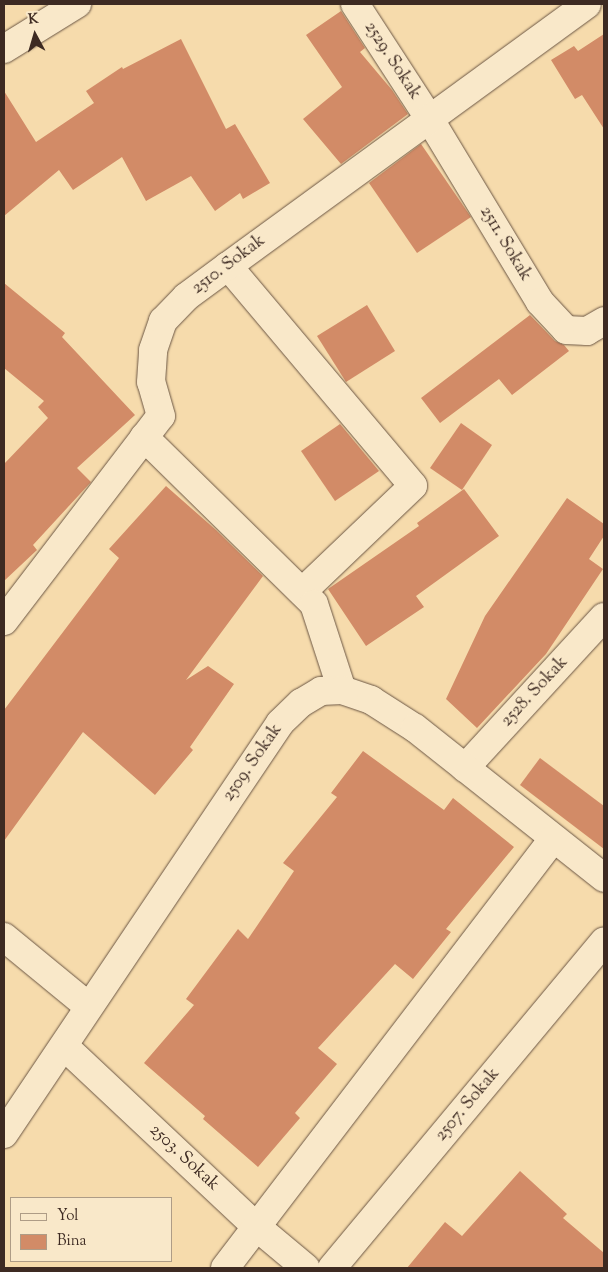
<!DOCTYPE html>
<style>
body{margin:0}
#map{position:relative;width:608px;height:1272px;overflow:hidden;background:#f6dbac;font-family:"Sorts Mill Goudy",serif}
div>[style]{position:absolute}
.building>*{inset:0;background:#d28b67}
.roads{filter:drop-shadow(0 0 1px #6b5644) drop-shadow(0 0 1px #6b5644)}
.minor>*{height:28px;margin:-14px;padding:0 14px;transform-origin:14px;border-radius:14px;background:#f9e8c9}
span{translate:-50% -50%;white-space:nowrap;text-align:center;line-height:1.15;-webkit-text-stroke:5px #f9e8c9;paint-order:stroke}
.street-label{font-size:18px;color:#3d2a22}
.frame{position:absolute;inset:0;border:5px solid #3d2a22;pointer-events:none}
.legend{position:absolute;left:10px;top:1197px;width:162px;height:65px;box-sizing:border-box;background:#f9e8c9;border:1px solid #ae9c86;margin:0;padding:6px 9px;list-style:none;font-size:15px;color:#3d2a22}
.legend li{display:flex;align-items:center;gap:10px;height:25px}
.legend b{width:25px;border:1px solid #ae9c86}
.north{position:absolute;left:10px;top:10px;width:50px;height:50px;-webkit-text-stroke:4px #f9e8c9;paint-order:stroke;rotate:354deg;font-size:14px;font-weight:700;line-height:20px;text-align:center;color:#3d2a22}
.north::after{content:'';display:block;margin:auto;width:18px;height:22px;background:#3d2a22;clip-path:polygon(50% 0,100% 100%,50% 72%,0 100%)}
</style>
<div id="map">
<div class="building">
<div style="clip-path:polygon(341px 11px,365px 48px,360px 52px,392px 90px,408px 114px,341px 164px,303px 119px,342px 87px,306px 35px)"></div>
<div style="clip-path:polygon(604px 34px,604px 129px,582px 95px,575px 99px,551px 60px,574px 46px,578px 51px)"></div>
<div style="clip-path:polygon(181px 39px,226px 129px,235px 124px,270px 183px,243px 199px,240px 193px,215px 211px,191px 176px,146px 201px,122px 157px,73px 190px,59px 170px,4px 216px,4px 91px,36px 142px,94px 103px,86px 91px,122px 67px,123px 69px)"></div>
<div style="clip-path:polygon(421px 144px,471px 217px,417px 253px,369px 183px)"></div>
<div style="clip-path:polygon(4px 283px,65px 333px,62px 337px,135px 415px,77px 468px,91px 482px,33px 545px,37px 550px,4px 581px,4px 464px,48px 418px,38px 407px,44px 401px,4px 368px)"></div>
<div style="clip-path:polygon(367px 305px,395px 351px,346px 382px,317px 336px)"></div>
<div style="clip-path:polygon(530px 315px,555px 341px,564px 345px,569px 351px,512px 395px,499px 379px,440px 423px,421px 398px)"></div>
<div style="clip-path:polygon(461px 423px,492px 445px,462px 490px,430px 468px)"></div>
<div style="clip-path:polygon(340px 424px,379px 471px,335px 501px,301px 451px)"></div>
<div style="clip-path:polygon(166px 486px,216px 530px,263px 576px,186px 680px,208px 666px,234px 684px,190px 747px,193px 750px,155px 795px,83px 732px,4px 841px,4px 710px,119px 558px,109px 549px)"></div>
<div style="clip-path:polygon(464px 489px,499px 536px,416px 596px,424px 607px,366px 646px,328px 589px,419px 526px,417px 523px)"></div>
<div style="clip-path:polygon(567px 498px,604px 524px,604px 536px,589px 559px,603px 569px,546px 654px,477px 728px,446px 699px,485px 616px)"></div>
<div style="clip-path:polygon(363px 751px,444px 810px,453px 798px,514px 847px,446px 929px,451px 932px,413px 979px,395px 964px,318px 1048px,337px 1064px,295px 1113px,300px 1118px,258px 1167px,203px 1119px,205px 1116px,144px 1063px,194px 1005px,186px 999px,238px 929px,248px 939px,294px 871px,283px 863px,337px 797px,331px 793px)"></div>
<div style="clip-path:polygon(540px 758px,604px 806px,604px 849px,520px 785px)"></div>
<div style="clip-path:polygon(520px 1171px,567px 1214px,563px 1218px,604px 1253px,604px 1268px,407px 1268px,445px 1222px,462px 1236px)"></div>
</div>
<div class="roads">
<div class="minor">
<div style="left:355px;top:4px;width:136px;rotate:57deg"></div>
<div style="left:429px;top:118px;width:215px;rotate:58.9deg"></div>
<div style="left:540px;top:302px;width:38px;rotate:47deg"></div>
<div style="left:566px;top:330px;width:21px;rotate:3deg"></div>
<div style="left:587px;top:331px;width:20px;rotate:-30deg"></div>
<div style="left:4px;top:49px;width:86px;rotate:-31.7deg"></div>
<div style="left:228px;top:266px;width:287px;rotate:49.9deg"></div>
<div style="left:413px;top:486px;width:153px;rotate:136.3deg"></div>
<div style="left:144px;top:437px;width:238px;rotate:44.5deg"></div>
<div style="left:314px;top:604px;width:90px;rotate:72deg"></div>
<div style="left:4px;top:621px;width:258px;rotate:-52.6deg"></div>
<div style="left:161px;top:416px;width:35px;rotate:-106deg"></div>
<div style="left:151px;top:382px;width:32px;rotate:-86deg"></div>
<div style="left:153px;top:350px;width:31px;rotate:-71deg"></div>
<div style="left:163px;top:321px;width:33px;rotate:-46deg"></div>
<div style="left:186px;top:297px;width:52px;rotate:-36.4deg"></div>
<div style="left:228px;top:266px;width:444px;rotate:-36.1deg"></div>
<div style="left:465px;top:768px;width:205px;rotate:-47.4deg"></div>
<div style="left:4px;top:937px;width:109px;rotate:39.4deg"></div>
<div style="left:64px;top:1046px;width:266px;rotate:43.2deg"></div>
<div style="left:258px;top:1228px;width:62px;rotate:39.8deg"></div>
<div style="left:4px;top:1134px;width:495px;rotate:-56.1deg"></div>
<div style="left:280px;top:723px;width:29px;rotate:-44deg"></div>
<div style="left:301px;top:703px;width:23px;rotate:-31deg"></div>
<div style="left:321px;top:691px;width:21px;rotate:-3deg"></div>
<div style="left:342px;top:690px;width:31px;rotate:19deg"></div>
<div style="left:371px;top:700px;width:52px;rotate:32.5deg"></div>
<div style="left:415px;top:728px;width:241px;rotate:38.4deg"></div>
<div style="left:225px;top:1268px;width:540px;rotate:-52.6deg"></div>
<div style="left:332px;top:1268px;width:425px;rotate:-50.2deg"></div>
</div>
</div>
<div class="street-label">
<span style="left:392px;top:61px;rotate:57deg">2529. Sokak</span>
<span style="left:505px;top:244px;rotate:59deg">2511. Sokak</span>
<span style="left:229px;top:265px;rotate:-37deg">2510. Sokak</span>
<span style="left:535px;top:692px;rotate:-47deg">2528. Sokak</span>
<span style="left:253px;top:763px;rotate:-55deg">2509. Sokak</span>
<span style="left:468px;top:1105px;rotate:-50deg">2507. Sokak</span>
<span style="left:184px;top:1158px;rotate:43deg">2503. Sokak</span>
</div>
<div class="frame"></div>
<ul class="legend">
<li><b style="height:6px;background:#f9e8c9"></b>Yol</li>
<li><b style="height:14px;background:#d28b67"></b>Bina</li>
</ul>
<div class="north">K</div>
</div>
